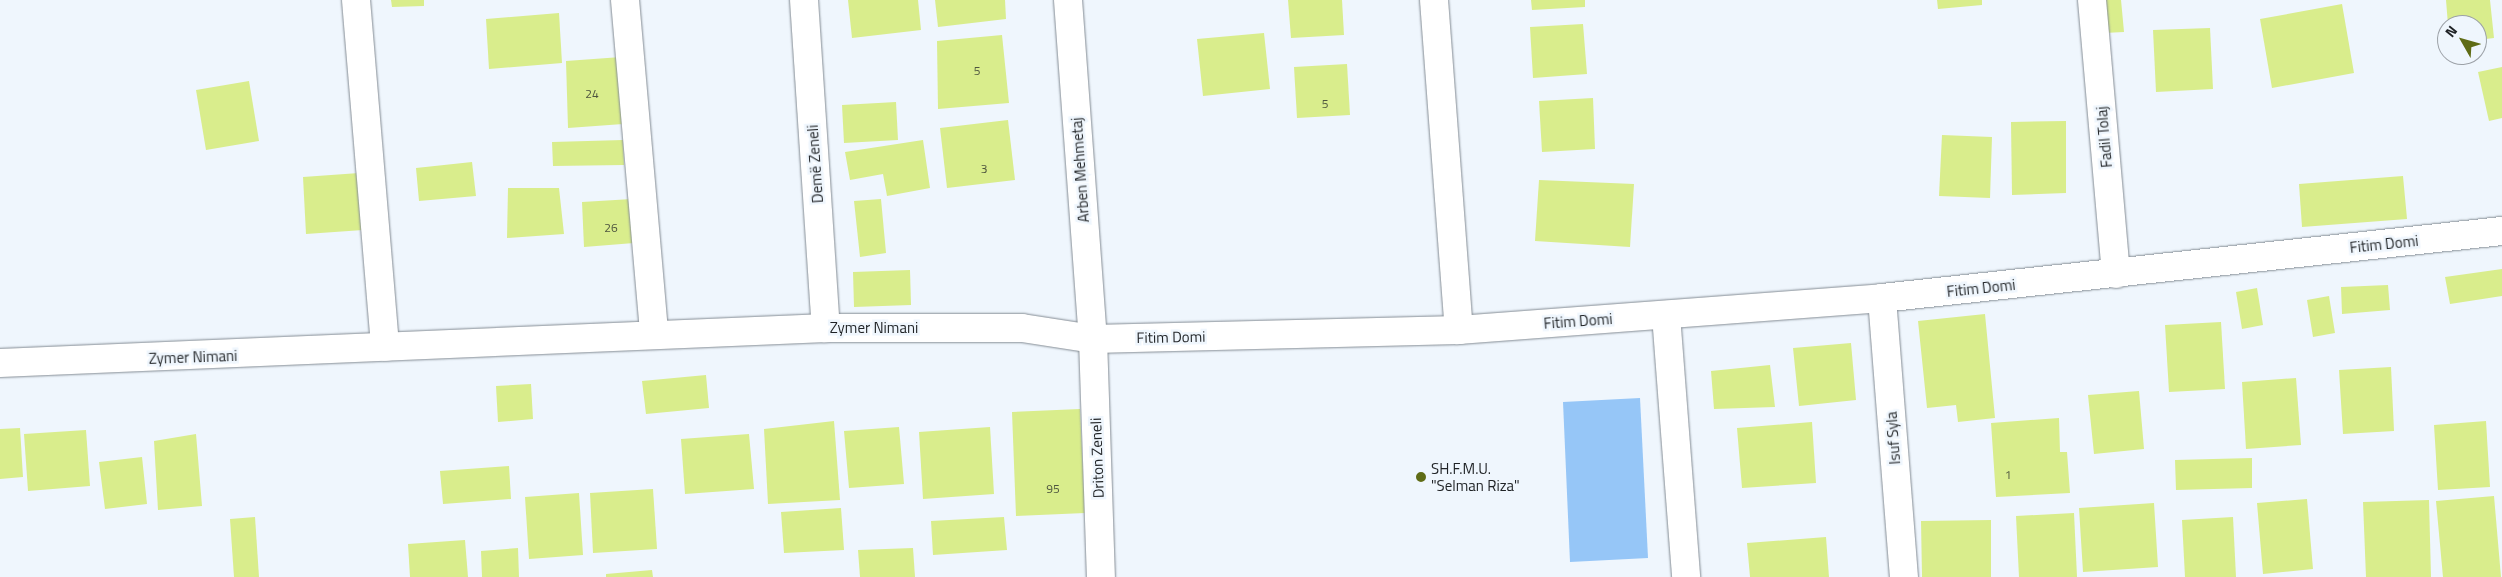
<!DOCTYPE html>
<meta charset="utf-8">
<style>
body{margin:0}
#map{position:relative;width:2502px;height:577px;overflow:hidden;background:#eff6fd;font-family:"Titillium Web",sans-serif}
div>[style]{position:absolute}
.green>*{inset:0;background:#96c6f7}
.building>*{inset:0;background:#d9ed8c}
.roads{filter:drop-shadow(0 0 1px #848c94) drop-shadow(0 0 1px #848c94)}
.minor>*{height:28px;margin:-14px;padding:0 14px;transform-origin:14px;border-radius:14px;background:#fff}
.dots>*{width:14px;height:14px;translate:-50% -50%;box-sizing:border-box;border:2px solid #eff6fd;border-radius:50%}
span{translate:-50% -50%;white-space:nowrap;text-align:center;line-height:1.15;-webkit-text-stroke:5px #eff6fd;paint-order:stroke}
.number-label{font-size:12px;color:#4e553f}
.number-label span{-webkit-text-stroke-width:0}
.street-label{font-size:15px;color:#1f2225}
.poi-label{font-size:15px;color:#1f2225}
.left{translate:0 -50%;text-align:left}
.north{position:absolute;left:2437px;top:15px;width:50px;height:50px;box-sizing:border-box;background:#eff6fd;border:1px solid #9ca1a7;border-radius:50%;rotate:308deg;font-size:14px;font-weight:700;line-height:20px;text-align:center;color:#1f2225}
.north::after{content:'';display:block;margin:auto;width:18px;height:22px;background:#5f6c16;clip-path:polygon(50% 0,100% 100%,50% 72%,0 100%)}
</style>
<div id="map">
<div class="green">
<div style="clip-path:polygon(1640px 398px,1648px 558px,1570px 562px,1563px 402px)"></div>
</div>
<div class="building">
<div style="clip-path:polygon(391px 0,424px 0,424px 6px,392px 7px)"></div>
<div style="clip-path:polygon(848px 0,918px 0,921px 30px,852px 38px)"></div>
<div style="clip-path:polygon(935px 0,1005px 0,1006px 19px,938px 27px)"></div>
<div style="clip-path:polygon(1288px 0,1342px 0,1344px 35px,1291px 38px)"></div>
<div style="clip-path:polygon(1531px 0,1585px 0,1585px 7px,1532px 10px)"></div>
<div style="clip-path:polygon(1937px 0,1982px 0,1982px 5px,1938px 9px)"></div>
<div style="clip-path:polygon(2101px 0,2121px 0,2124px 32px,2104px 33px)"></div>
<div style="clip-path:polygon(2446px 0,2490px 0,2494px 38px,2477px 40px,2477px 25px,2448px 25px)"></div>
<div style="clip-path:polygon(2342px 4px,2354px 73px,2272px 88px,2260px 19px)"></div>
<div style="clip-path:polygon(559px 13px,562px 63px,489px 69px,486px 19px)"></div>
<div style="clip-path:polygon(1583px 24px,1587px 74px,1533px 78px,1530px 27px)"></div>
<div style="clip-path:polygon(2210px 28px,2213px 89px,2156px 92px,2153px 30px)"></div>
<div style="clip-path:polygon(1264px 33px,1270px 89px,1203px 96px,1197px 39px)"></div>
<div style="clip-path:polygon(1002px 35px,1009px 103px,938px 109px,937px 41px)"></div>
<div style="clip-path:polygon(621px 57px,623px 124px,568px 128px,566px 61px)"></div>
<div style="clip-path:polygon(1347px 64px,1350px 115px,1297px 118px,1294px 67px)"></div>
<div style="clip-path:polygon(2502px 67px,2502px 118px,2489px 121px,2478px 72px)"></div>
<div style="clip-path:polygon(249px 81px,259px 141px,206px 150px,196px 90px)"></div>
<div style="clip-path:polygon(1593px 98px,1595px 149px,1542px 152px,1539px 101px)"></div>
<div style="clip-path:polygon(896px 102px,898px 140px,844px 143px,842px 105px)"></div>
<div style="clip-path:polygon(1008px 120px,1015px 180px,947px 188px,940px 128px)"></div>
<div style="clip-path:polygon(2066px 121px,2066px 193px,2012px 195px,2011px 122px)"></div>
<div style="clip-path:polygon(1942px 135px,1992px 137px,1990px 198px,1939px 196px)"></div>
<div style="clip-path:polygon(623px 140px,624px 165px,553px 166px,552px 142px)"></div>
<div style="clip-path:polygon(923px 140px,930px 188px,887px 196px,883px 174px,850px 180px,845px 152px)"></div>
<div style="clip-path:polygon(472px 162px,476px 196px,419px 201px,416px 168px)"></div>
<div style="clip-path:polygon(359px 173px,363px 230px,306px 234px,303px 177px)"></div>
<div style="clip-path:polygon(2403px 176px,2407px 219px,2302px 227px,2299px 184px)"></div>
<div style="clip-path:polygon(1539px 180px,1634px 184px,1630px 247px,1535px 241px)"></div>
<div style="clip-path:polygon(508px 188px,559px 188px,564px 234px,507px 238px)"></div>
<div style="clip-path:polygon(632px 199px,634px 243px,584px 247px,582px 202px)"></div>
<div style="clip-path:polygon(881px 199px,886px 253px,860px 257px,854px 201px)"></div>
<div style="clip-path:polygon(2502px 269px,2502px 296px,2450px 304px,2445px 277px)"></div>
<div style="clip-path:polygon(910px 270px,911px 305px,854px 307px,853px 272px)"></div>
<div style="clip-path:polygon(2388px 285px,2390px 310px,2342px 314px,2341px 287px)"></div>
<div style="clip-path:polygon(2257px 288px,2263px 325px,2242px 329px,2236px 292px)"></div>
<div style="clip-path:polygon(2329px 296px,2335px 333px,2313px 337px,2307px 300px)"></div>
<div style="clip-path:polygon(1985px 314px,1995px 418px,1958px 422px,1956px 405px,1927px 408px,1918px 321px)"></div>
<div style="clip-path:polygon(2221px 322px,2225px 389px,2169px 392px,2165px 325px)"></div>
<div style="clip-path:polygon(1851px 343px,1856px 400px,1799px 406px,1793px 348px)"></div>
<div style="clip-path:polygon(1770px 365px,1775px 407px,1714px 409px,1711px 371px)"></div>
<div style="clip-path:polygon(2391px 367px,2394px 431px,2343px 434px,2339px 370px)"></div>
<div style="clip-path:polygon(706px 375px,709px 408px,646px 414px,642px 381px)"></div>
<div style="clip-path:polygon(2296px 378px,2301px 445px,2246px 449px,2242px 382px)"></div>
<div style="clip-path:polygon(531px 384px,533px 419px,498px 422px,496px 386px)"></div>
<div style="clip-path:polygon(2139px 391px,2144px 449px,2094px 454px,2088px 395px)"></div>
<div style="clip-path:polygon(1080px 409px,1085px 513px,1016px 516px,1012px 412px)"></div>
<div style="clip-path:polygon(2059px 418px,2060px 452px,2067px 452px,2070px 493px,1996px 497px,1991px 423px)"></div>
<div style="clip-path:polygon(834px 421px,840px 500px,768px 504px,764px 429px)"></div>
<div style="clip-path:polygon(2486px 421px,2490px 487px,2438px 490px,2434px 425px)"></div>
<div style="clip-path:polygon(1812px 422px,1816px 483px,1742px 488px,1737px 428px)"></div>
<div style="clip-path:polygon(899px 427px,904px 484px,849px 488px,844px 431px)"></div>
<div style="clip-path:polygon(990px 427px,994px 494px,923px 499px,919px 432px)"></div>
<div style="clip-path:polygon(20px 428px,23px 477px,0 479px,0 429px)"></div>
<div style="clip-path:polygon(86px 430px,90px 486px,28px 491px,24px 434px)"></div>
<div style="clip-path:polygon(196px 434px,202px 506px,158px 510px,154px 441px)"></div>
<div style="clip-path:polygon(749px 434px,754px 489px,685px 494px,681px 439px)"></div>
<div style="clip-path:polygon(142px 457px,147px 504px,105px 509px,99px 462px)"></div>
<div style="clip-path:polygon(2252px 458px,2252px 488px,2176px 490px,2175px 460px)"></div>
<div style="clip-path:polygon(509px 466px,511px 499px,443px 504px,440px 471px)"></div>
<div style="clip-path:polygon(653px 489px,657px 549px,593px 553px,590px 493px)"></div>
<div style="clip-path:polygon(579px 493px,583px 555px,529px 559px,525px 497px)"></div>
<div style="clip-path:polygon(2494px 496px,2501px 577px,2443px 577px,2436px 501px)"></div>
<div style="clip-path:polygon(2307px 499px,2313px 569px,2263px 574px,2257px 503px)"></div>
<div style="clip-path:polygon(2429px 500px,2431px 577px,2366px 577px,2363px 502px)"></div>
<div style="clip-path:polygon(2154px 503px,2158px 567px,2083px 572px,2079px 508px)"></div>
<div style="clip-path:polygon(841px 508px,844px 550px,784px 553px,781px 512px)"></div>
<div style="clip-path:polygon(2074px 513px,2077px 577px,2019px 577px,2016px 516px)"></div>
<div style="clip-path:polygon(255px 517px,259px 577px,234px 577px,230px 519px)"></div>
<div style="clip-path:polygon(1004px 517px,1007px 550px,933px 555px,931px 521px)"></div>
<div style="clip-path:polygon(2233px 517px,2236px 577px,2185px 577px,2182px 520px)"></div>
<div style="clip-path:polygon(1991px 520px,1991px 577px,1922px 577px,1921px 521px)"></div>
<div style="clip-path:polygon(1826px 537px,1829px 577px,1750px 577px,1747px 543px)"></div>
<div style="clip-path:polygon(465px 540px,468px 577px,410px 577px,408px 544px)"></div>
<div style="clip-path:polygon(518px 548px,519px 577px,482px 577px,481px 551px)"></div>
<div style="clip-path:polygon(913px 548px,915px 577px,860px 577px,858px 550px)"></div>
<div style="clip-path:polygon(652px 570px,653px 577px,606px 577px,606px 574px)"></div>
</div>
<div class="roads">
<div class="minor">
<div style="left:356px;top:0;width:348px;rotate:85.2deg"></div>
<div style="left:625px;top:0;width:335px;rotate:85deg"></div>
<div style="left:804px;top:0;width:329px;rotate:86.2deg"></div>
<div style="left:1068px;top:0;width:340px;rotate:85.8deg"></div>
<div style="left:1093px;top:339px;width:238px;rotate:88.1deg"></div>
<div style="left:1434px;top:0;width:331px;rotate:85.7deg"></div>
<div style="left:2092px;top:0;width:275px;rotate:85deg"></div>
<div style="left:1882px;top:298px;width:280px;rotate:85.5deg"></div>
<div style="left:1666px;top:315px;width:263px;rotate:85.6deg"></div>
<div style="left:0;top:363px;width:827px;rotate:-2.43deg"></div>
<div style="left:826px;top:328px;width:196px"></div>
<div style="left:1022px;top:328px;width:72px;rotate:8.8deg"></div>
<div style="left:1093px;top:339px;width:366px;rotate:-1.4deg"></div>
<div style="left:1459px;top:330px;width:424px;rotate:-4.3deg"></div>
<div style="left:1882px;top:298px;width:624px;rotate:-6.17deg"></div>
</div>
</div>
<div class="dots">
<div style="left:1421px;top:477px;background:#5f6c16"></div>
</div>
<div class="number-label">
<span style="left:977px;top:71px">5</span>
<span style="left:592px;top:94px">24</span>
<span style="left:1325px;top:104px">5</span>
<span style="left:984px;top:169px">3</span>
<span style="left:611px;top:228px">26</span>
<span style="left:2008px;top:475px">1</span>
<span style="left:1053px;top:489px">95</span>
</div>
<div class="street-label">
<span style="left:2104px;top:137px;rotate:-95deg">Fadil Tolaj</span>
<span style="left:815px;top:164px;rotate:-94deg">Demë Zeneli</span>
<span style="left:1080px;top:170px;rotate:-94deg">Arben Mehmetaj</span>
<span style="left:2384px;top:244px;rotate:-6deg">Fitim Domi</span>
<span style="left:1981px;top:288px;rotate:-6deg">Fitim Domi</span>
<span style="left:1578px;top:321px;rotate:-4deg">Fitim Domi</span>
<span style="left:874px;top:328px">Zymer Nimani</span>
<span style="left:1171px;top:337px;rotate:-1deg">Fitim Domi</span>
<span style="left:193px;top:357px;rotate:-2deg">Zymer Nimani</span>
<span style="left:1893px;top:438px;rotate:-94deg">Isuf Syla</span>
<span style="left:1097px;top:458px;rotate:-92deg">Driton Zeneli</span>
</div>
<div class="poi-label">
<span class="left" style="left:1431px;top:477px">SH.F.M.U.<br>"Selman Riza"</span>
</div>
<div class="north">N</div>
</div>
